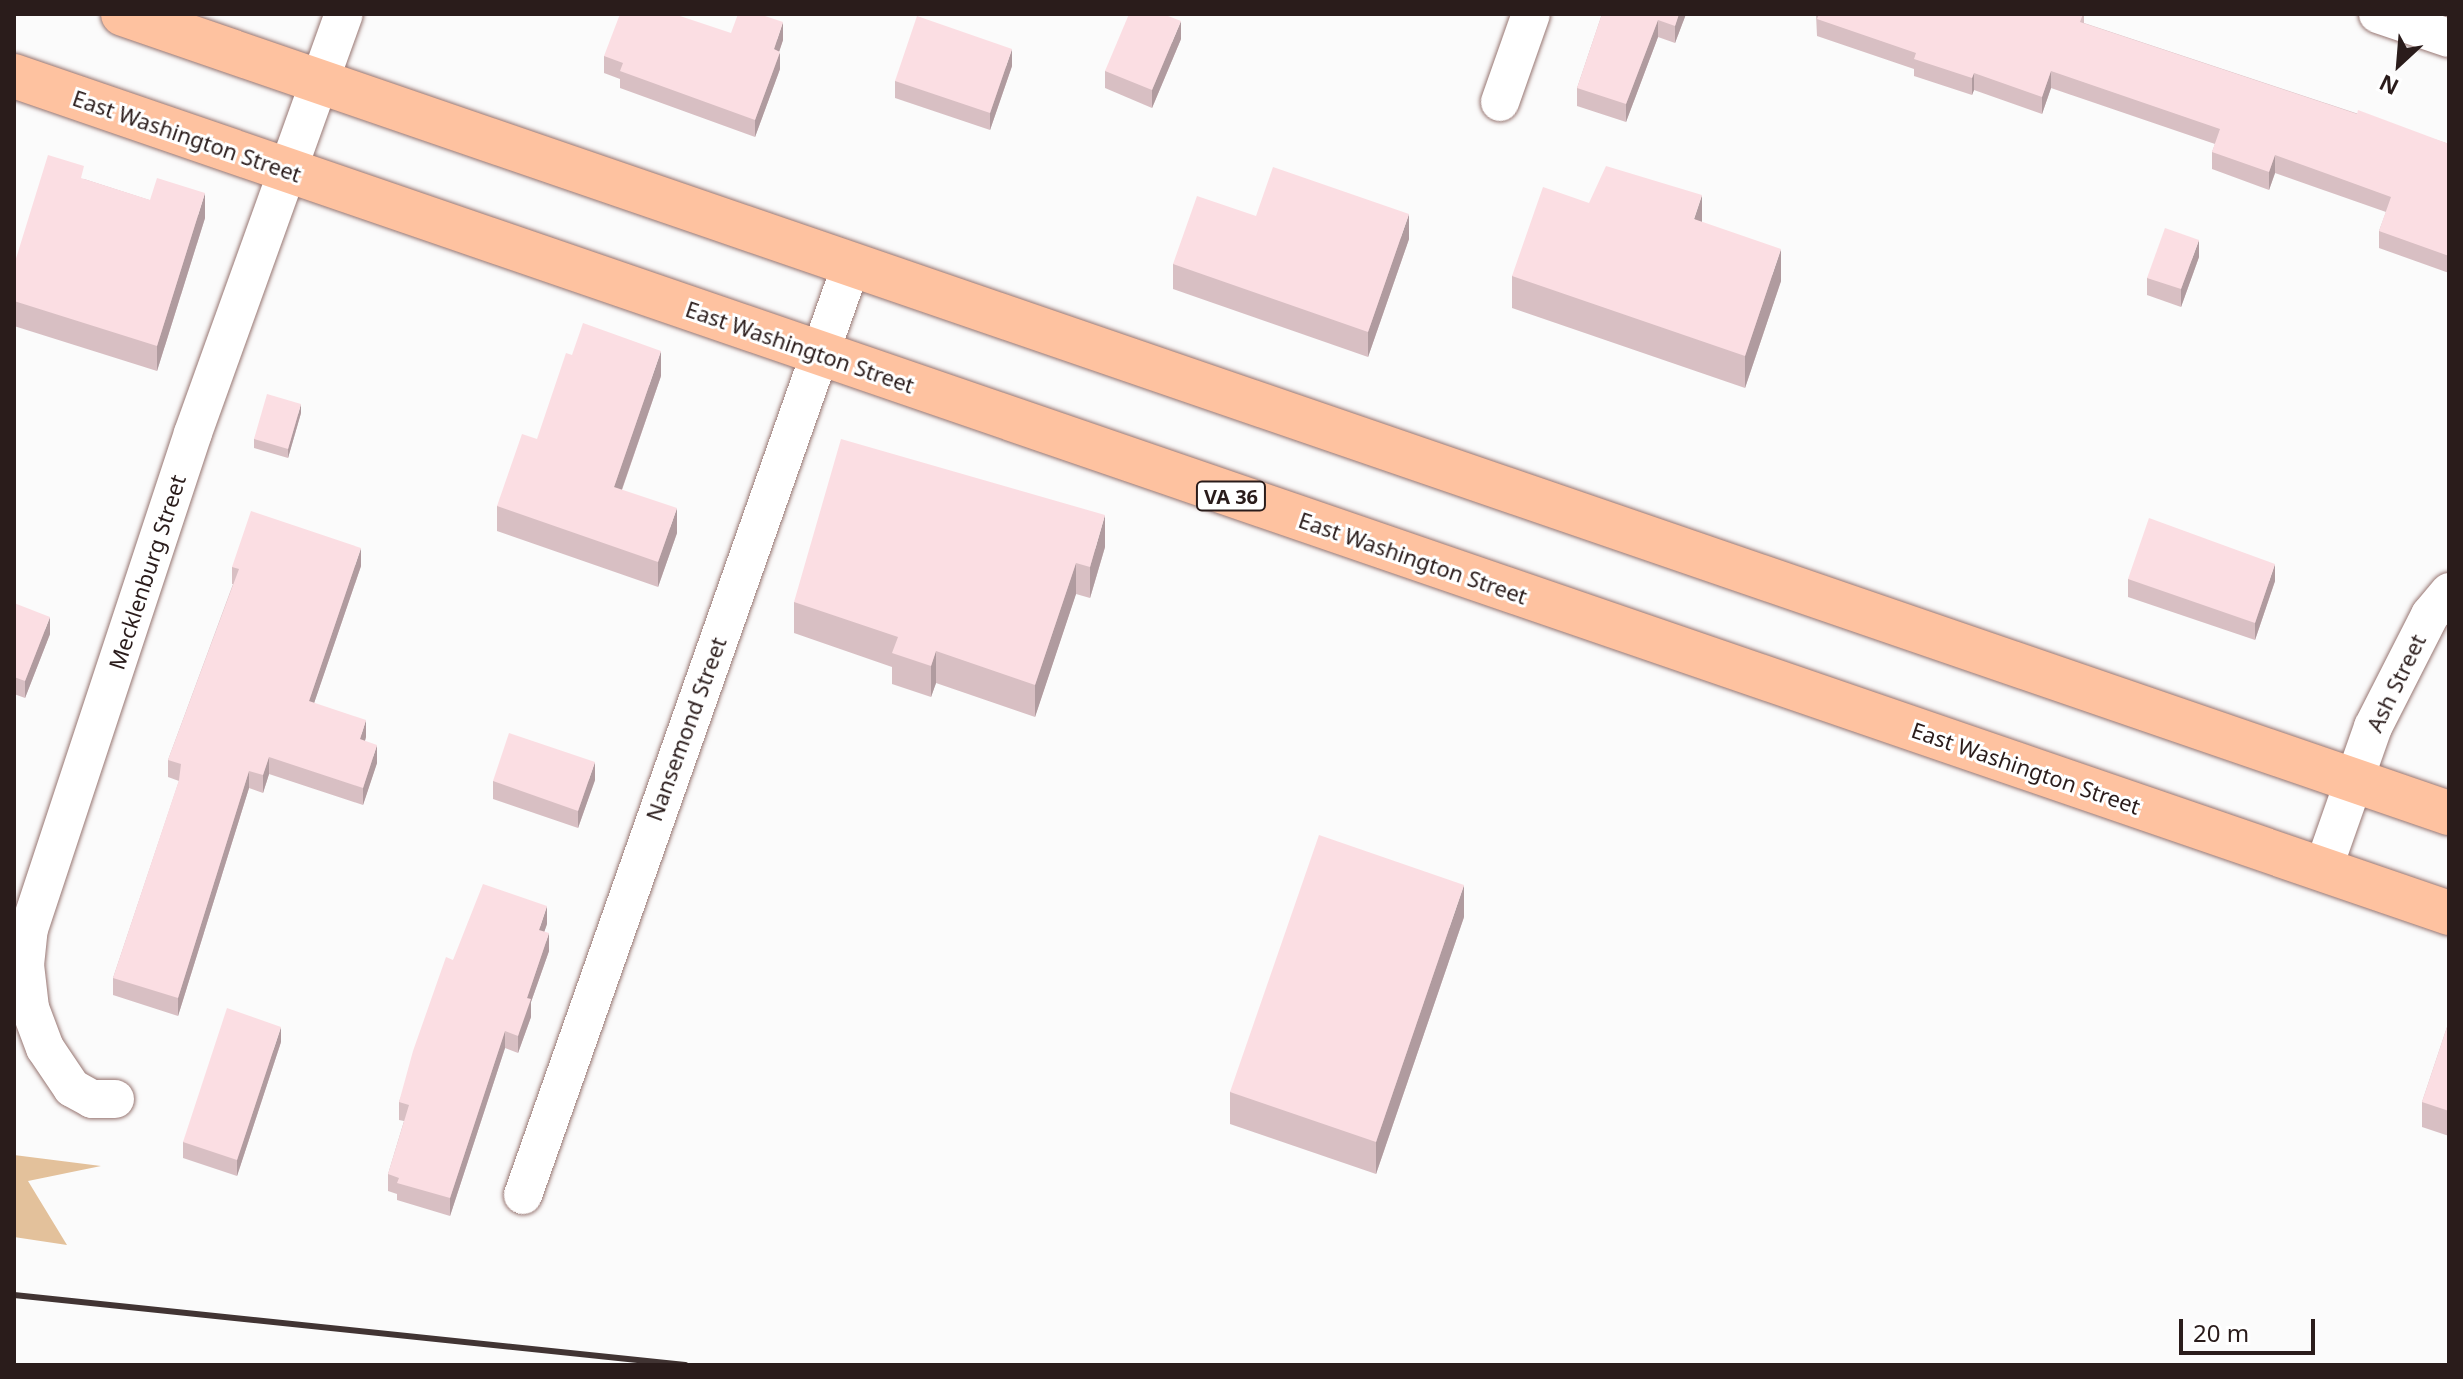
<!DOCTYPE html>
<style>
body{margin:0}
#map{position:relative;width:2463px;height:1379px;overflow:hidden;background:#fbfbfb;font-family:"Noto Sans",sans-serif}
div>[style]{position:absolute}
.green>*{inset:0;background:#e3c19b}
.roads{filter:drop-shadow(0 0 2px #977672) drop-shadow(0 0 2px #977672)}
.minor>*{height:38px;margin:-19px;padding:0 19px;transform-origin:19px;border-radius:19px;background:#fff}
.trunk>*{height:44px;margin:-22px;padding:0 22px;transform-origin:22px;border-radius:22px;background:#fec2a0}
.rail>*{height:6px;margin:-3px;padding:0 3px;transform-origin:3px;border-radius:3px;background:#413433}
.wall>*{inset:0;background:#d8bfc3}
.shaded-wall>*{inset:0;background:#b09b9f}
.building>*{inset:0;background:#fbdee3}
span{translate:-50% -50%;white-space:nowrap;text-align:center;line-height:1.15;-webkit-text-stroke:6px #fff;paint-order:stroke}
.shield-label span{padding:2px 6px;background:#fff;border:2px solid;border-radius:6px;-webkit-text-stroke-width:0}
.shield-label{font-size:20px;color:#2a1c1b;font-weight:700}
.street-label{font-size:22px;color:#2a1c1b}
.frame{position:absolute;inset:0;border:16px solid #2a1c1b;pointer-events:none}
.north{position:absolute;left:2359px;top:24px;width:80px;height:80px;-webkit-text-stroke:6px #fff;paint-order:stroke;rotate:206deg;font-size:22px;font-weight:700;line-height:32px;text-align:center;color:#2a1c1b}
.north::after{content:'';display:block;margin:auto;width:28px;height:36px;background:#2a1c1b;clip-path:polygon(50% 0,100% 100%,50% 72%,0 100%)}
.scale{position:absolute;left:2179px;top:1319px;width:136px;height:36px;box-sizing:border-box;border:4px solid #2a1c1b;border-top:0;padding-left:10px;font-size:24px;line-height:28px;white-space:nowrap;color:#2a1c1b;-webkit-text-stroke:6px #fff;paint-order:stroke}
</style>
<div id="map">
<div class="green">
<div style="clip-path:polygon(14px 1155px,101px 1166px,28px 1181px,67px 1245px,14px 1237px)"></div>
</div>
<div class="roads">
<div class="minor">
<div style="left:2378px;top:14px;width:75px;rotate:18.7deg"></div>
<div style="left:1500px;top:102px;width:93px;rotate:-70.6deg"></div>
<div style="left:2323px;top:869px;width:151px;rotate:-70.6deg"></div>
<div style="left:2373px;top:727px;width:126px;rotate:-63deg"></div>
<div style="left:2430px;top:615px;width:30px;rotate:-50deg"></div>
<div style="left:115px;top:1099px;width:23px;rotate:180deg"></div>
<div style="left:92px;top:1099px;width:23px;rotate:-151deg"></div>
<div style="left:72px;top:1088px;width:48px;rotate:-124deg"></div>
<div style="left:45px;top:1048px;width:43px;rotate:-110.6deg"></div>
<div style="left:30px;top:1008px;width:43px;rotate:-96.6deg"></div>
<div style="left:25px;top:965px;width:36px;rotate:-84deg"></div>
<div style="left:29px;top:929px;width:522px;rotate:-71.7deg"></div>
<div style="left:193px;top:433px;width:445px;rotate:-70.2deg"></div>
<div style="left:523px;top:1195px;width:988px;rotate:-70.56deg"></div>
</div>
<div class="trunk">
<div style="left:123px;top:14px;width:2459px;rotate:18.96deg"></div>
<div style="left:14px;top:76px;width:2575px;rotate:18.97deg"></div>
</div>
</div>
<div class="rail">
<div style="left:14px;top:1295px;width:675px;rotate:5.96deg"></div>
</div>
<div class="wall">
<div style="clip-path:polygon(1602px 14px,1686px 14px,1675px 43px,1658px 37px,1626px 122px,1577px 106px,1577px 88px)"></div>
<div style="clip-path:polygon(1816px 14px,2084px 14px,2084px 23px,2449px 144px,2449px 273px,2379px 248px,2379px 231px,2386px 212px,2275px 173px,2269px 190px,2212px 169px,2212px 152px,2215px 144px,2051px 88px,2042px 114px,1974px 90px,1972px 95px,1914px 76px,1914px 69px,1817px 36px)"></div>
<div style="clip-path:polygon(731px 33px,783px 40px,779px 52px,780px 69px,755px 137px,620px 88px,620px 79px,604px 73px,604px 56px)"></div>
<div style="clip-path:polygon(1181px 39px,1152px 108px,1105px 88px,1105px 71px)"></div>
<div style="clip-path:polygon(1012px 66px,990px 130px,895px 98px,895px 81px)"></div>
<div style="clip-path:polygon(84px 179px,205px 218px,157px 371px,14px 326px,14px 265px)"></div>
<div style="clip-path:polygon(1589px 203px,1702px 222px,1781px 281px,1745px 388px,1512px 308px,1512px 276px)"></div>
<div style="clip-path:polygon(1256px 216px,1409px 239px,1368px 357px,1173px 289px,1173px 264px)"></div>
<div style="clip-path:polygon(2199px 257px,2181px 307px,2147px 295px,2147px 278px)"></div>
<div style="clip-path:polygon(661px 376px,622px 490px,677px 533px,658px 587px,497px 531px,497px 506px)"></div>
<div style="clip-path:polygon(301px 413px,288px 458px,254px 448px,254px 439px)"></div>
<div style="clip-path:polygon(1105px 547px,1090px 598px,1076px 594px,1035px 717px,936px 683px,931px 697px,892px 684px,892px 667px,794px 633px,794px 602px)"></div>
<div style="clip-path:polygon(361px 566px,314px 703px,366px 737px,365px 741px,377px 763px,363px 805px,269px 774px,263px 793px,249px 788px,178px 1016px,113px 995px,113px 978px,179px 781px,168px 777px,168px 760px,233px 584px,232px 584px,232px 567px)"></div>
<div style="clip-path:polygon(2128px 579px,2275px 581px,2255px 640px,2128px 597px)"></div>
<div style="clip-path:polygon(14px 603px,50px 634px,25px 698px,14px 694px)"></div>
<div style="clip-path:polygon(595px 780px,578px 828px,493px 799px,493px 781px)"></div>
<div style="clip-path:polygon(1464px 917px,1376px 1174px,1230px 1124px,1230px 1092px)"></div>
<div style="clip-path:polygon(547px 924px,544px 932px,549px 951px,531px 1002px,531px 1017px,518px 1053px,505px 1048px,450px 1216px,397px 1200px,397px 1194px,388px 1191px,388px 1174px,404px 1121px,399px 1120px,399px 1102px,453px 960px)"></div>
<div style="clip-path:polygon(2449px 1021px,2449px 1136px,2422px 1127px,2422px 1102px)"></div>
<div style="clip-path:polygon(281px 1042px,237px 1176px,183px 1158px,183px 1142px)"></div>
</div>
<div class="shaded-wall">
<div style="clip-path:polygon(1679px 14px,1686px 14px,1675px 43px,1675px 26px)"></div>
<div style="clip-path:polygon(1658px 20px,1658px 37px,1626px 122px,1626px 104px)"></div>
<div style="clip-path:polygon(1181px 21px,1181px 39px,1152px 108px,1152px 90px)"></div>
<div style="clip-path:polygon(783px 22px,783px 40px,774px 67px,774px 49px)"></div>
<div style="clip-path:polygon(1012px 49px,1012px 66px,990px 130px,990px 113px)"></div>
<div style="clip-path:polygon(780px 52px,780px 69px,755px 137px,755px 120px)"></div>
<div style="clip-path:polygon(2051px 71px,2051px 88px,2042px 114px,2042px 97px)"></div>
<div style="clip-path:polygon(1974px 73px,1974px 90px,1972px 95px,1972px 78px)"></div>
<div style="clip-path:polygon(2275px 155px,2275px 173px,2269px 190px,2269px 172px)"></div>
<div style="clip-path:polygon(205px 193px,205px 218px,157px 371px,157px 346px)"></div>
<div style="clip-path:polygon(1702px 195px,1702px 227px,1694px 219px)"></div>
<div style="clip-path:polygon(1409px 214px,1409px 239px,1368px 357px,1368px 332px)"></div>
<div style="clip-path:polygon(2199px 240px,2199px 257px,2181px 307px,2181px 289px)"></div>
<div style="clip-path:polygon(1781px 249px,1781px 281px,1745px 388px,1745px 356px)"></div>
<div style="clip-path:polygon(661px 351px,661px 376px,614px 512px,614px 487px)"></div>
<div style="clip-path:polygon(301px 404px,301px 413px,288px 458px,288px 449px)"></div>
<div style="clip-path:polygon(677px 508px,677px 533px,658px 587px,658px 562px)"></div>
<div style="clip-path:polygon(1105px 515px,1105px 547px,1090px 598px,1090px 567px)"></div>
<div style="clip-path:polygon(361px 548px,361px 566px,309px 718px,309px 701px)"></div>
<div style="clip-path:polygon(1076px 563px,1076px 594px,1035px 717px,1035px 685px)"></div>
<div style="clip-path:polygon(2275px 564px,2275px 581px,2255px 640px,2255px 623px)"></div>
<div style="clip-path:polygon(50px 617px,50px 634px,25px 698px,25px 681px)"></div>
<div style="clip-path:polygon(936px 651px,936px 683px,931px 697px,931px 666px)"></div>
<div style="clip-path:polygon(366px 720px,366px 737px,360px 757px,360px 739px)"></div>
<div style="clip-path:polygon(377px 745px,377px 763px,363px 805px,363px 788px)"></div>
<div style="clip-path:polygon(269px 757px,269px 774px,263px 793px,263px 775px)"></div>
<div style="clip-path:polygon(595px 762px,595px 780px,578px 828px,578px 811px)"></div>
<div style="clip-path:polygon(249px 771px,249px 788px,178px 1016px,178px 998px)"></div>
<div style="clip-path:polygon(1464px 885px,1464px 917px,1376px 1174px,1376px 1142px)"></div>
<div style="clip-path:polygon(547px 906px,547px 924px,539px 947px,539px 930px)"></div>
<div style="clip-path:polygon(549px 933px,549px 951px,531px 1002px,531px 1017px,518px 1053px,518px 1036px,527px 998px)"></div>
<div style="clip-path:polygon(281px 1027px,281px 1042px,237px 1176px,237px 1160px)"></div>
<div style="clip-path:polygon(505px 1031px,505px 1048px,450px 1216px,450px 1198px)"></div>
</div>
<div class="building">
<div style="clip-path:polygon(620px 14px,674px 14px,731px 33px,738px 14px,759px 14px,783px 22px,774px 49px,780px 52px,755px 120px,620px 71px,623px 63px,604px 56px)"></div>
<div style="clip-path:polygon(1129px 14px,1163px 14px,1181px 21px,1152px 90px,1105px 71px)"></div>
<div style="clip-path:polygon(1602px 14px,1679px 14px,1675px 26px,1658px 20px,1626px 104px,1577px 88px)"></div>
<div style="clip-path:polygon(1819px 14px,2083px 14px,2080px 22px,2357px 114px,2358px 110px,2449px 144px,2449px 256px,2379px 231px,2391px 197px,2275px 155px,2269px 172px,2212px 152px,2220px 129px,2051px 71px,2042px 97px,1974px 73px,1972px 78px,1914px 59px,1916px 53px,1817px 19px)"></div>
<div style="clip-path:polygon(917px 16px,1012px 49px,990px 113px,895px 81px)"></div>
<div style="clip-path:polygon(48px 155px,84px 166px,81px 178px,150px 200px,157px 178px,205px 193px,157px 346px,14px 301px,14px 265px)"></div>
<div style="clip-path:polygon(1606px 166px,1702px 195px,1694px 219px,1781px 249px,1745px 356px,1512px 276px,1543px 187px,1589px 203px)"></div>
<div style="clip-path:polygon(1273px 167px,1409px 214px,1368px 332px,1173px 264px,1197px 196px,1256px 216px)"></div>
<div style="clip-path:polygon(2165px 228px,2199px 240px,2181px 289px,2147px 278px)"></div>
<div style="clip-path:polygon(583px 323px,661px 351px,614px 487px,677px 508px,658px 562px,497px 506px,522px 434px,537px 439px,566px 353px,572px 355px)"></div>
<div style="clip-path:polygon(267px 394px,301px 404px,288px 449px,254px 439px)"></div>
<div style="clip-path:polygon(841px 439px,1105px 515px,1090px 567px,1076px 563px,1035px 685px,936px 651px,931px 666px,892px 653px,898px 637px,794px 602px)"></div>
<div style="clip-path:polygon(251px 511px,361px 548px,309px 701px,366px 720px,360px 739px,377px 745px,363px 788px,269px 757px,263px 775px,249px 771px,178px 998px,113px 978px,179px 780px,181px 764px,168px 760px,239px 569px,232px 567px)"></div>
<div style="clip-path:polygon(2149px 518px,2275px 564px,2255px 623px,2128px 579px)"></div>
<div style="clip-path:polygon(14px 603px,50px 617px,25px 681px,14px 677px)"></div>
<div style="clip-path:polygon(509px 733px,595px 762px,578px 811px,493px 781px)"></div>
<div style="clip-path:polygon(1319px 835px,1464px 885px,1376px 1142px,1230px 1092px)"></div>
<div style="clip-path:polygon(483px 884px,547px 906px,539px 930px,549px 933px,527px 998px,531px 999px,518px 1036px,505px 1031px,450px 1198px,397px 1183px,399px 1178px,388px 1174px,409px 1105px,399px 1102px,413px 1051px,446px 957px,453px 960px)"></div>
<div style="clip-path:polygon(227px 1008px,281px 1027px,237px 1160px,183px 1142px)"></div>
<div style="clip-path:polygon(2449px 1021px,2449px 1111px,2422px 1102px)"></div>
</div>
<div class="shield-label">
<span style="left:1231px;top:496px">VA 36</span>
</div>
<div class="street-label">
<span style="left:187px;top:136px;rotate:19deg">East Washington Street</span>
<span style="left:800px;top:347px;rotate:19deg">East Washington Street</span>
<span style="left:1413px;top:558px;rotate:19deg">East Washington Street</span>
<span style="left:147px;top:572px;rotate:-72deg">Mecklenburg Street</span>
<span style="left:2396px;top:683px;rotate:-64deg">Ash Street</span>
<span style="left:686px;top:729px;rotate:-70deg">Nansemond Street</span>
<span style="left:2026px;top:768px;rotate:19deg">East Washington Street</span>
</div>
<div class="frame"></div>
<div class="north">N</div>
<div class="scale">20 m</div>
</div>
